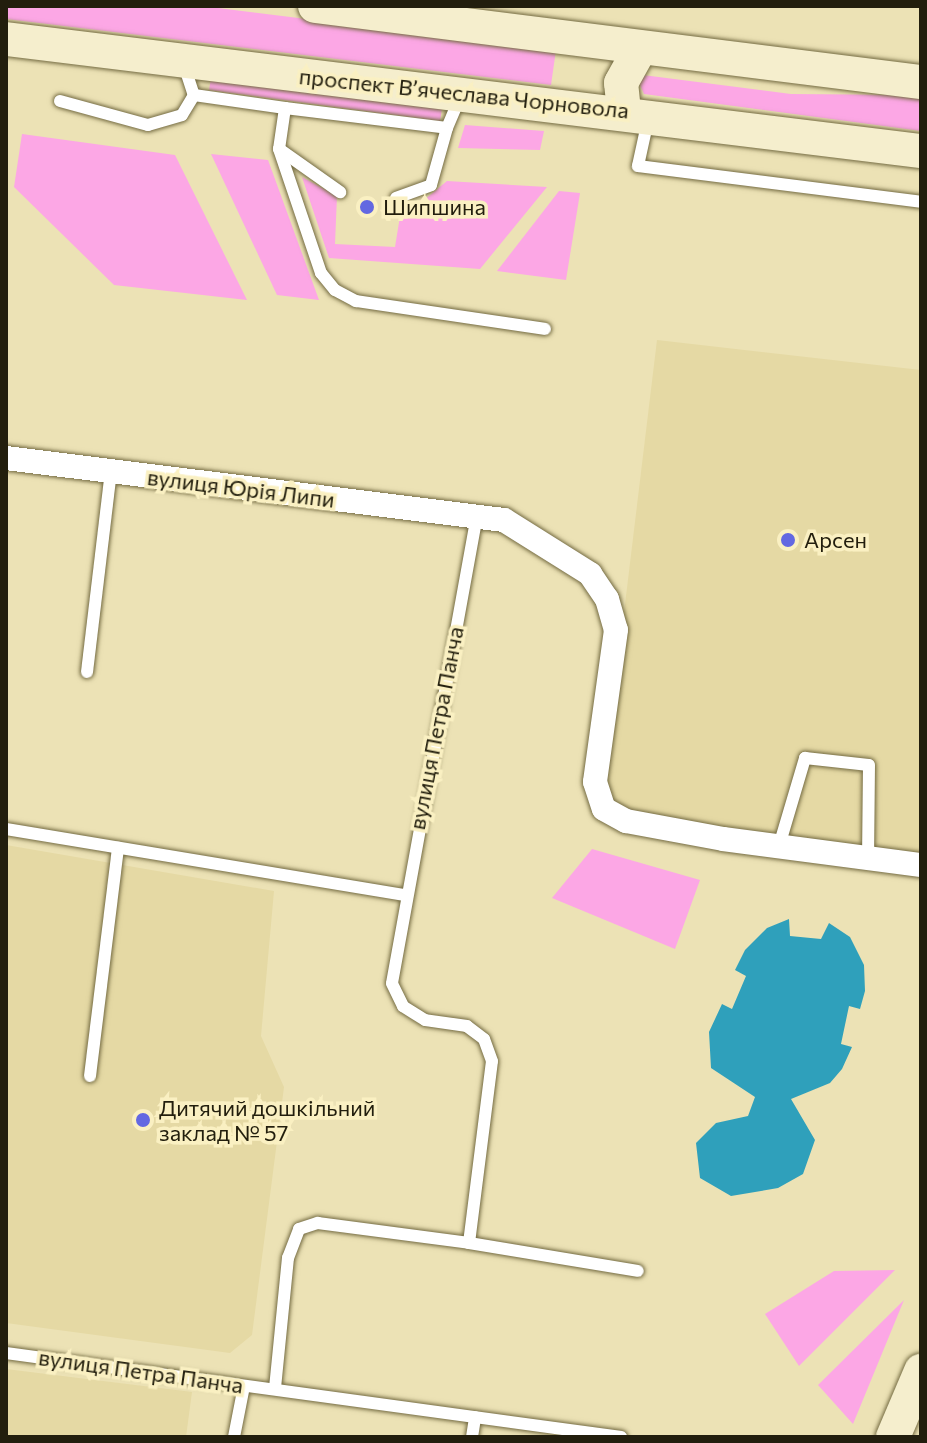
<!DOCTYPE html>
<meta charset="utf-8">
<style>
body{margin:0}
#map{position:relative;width:927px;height:1443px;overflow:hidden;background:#ece2b5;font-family:Commissioner,sans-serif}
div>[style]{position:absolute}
.built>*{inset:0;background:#e5d9a4}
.green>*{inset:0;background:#fca7e5}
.water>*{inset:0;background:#2fa0bb}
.roads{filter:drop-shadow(0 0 2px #746b42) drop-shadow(0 0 2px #746b42)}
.lane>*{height:12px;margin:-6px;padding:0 6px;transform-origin:6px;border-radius:6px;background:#fff}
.street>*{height:24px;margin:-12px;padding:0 12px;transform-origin:12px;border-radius:12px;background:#fff}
.secondary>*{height:34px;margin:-17px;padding:0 17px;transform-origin:17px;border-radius:17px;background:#f5eecd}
.dots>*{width:22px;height:22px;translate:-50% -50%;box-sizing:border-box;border:4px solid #faf0c2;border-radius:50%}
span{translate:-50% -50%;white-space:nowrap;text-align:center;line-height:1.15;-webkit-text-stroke:7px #faf0c2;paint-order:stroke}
.street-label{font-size:22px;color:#221e0d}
.poi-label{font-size:22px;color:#221e0d}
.left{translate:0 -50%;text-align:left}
.frame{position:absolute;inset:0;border:8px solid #221e0d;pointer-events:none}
</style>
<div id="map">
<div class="built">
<div style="clip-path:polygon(657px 340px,921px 370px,921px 856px,628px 814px,608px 799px,604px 778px)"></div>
<div style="clip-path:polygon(6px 845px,274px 891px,261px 1036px,284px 1087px,252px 1335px,230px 1353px,6px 1323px)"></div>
<div style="clip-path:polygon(6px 1369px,192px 1392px,186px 1437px,6px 1437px)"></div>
</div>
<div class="green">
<div style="clip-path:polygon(6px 6px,202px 6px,556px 50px,551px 85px,6px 19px)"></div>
<div style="clip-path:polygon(635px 74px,791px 94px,921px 95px,921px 131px,644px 94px)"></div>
<div style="clip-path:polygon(211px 78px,442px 109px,440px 121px,209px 90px)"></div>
<div style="clip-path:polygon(465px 125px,544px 131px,540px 150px,458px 148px)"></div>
<div style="clip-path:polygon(22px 134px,175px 155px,247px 300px,114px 285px,14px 187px)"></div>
<div style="clip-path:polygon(211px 154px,268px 160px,319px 300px,277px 295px)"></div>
<div style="clip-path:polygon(302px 177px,337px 196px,335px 244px,395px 247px,402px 204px,424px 200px,447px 181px,547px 187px,480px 269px,329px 258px)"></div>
<div style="clip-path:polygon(559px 191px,580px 193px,566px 280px,497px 271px)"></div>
<div style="clip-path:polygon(592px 849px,700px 880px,675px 949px,552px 898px)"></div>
<div style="clip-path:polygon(895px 1270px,799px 1366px,765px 1314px,834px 1271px)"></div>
<div style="clip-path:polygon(904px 1300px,853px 1424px,818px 1385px)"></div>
</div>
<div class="water">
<div style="clip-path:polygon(789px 919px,790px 936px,821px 939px,829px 923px,850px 937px,864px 965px,865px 991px,860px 1009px,849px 1006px,841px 1044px,852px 1047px,842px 1069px,830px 1083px,791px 1099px,815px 1140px,803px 1174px,778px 1188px,731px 1196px,700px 1178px,696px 1143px,716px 1123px,748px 1116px,755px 1097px,711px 1068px,709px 1032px,722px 1004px,732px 1009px,746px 976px,735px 970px,745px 950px,767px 928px)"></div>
</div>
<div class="roads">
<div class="lane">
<div style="left:184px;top:65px;width:32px;rotate:72deg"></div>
<div style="left:194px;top:95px;width:92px;rotate:8.1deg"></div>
<div style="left:285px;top:108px;width:41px;rotate:98.3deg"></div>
<div style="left:279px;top:149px;width:131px;rotate:71.3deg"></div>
<div style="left:321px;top:273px;width:22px;rotate:51deg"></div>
<div style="left:335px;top:290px;width:24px;rotate:28deg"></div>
<div style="left:356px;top:301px;width:191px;rotate:8.4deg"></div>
<div style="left:60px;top:101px;width:91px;rotate:15.3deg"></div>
<div style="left:148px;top:125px;width:35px;rotate:-16deg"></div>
<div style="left:182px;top:115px;width:23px;rotate:-59deg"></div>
<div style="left:285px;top:108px;width:163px;rotate:7deg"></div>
<div style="left:447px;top:128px;width:34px;rotate:-67deg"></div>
<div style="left:648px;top:120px;width:47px;rotate:102.3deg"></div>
<div style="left:638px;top:166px;width:285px;rotate:7.2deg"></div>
<div style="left:279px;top:149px;width:75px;rotate:35.2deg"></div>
<div style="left:396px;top:198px;width:37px;rotate:-20deg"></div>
<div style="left:431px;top:185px;width:59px;rotate:-74.3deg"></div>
<div style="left:87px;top:672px;width:201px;rotate:-83.2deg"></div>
<div style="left:6px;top:829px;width:403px;rotate:9.4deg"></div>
<div style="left:779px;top:846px;width:92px;rotate:-73.5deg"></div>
<div style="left:805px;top:758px;width:64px;rotate:6.2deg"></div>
<div style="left:869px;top:765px;width:93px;rotate:90.6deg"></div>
<div style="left:90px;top:1076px;width:230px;rotate:-83deg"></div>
<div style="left:469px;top:1243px;width:171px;rotate:9.4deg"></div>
<div style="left:6px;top:1353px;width:621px;rotate:7.78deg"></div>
<div style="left:275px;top:1388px;width:131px;rotate:-84.3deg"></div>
<div style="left:288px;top:1258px;width:31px;rotate:-69deg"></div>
<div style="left:299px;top:1229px;width:20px;rotate:-18deg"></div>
<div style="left:318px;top:1223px;width:152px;rotate:7.5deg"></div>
<div style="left:469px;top:1243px;width:183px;rotate:-82.8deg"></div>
<div style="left:492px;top:1061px;width:23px;rotate:-110deg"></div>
<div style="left:484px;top:1039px;width:21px;rotate:-143deg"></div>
<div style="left:467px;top:1026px;width:42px;rotate:-171.9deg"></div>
<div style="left:425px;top:1020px;width:26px;rotate:-148deg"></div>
<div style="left:403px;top:1006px;width:25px;rotate:-116deg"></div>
<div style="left:392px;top:983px;width:476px;rotate:-79.7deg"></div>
<div style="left:234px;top:1437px;width:52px;rotate:-78.9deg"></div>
<div style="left:472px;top:1437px;width:20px;rotate:-81deg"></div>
</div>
<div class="street">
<div style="left:6px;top:458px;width:502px;rotate:7.1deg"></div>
<div style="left:504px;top:520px;width:102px;rotate:32.1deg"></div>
<div style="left:590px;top:574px;width:30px;rotate:56deg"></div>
<div style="left:607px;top:599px;width:32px;rotate:74deg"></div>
<div style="left:616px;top:630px;width:153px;rotate:97.9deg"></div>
<div style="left:595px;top:782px;width:28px;rotate:72deg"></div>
<div style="left:604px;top:809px;width:25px;rotate:29deg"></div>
<div style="left:626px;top:821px;width:99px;rotate:10.5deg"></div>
<div style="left:723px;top:839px;width:200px;rotate:7.5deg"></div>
</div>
<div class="secondary">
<div style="left:315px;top:6px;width:611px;rotate:7.15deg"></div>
<div style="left:6px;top:39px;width:922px;rotate:6.98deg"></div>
<div style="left:624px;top:111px;width:28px;rotate:-96deg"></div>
<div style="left:621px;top:83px;width:39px;rotate:-61deg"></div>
<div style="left:893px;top:1437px;width:72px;rotate:-67deg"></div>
</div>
</div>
<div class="dots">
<div style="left:367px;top:207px;background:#6368e1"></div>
<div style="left:788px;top:540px;background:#6368e1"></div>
<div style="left:143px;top:1120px;background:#6368e1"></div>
</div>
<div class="street-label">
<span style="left:464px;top:93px;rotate:6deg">проспект Вʼячеслава Чорновола</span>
<span style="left:241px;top:488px;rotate:7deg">вулиця Юрія Липи</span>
<span style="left:436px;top:728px;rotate:-79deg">вулиця Петра Панча</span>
<span style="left:141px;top:1371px;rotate:8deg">вулиця Петра Панча</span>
</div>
<div class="poi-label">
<span class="left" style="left:383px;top:207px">Шипшина</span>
<span class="left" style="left:804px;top:540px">Арсен</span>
<span class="left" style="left:159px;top:1120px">Дитячий дошкільний<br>заклад № 57</span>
</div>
<div class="frame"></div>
</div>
